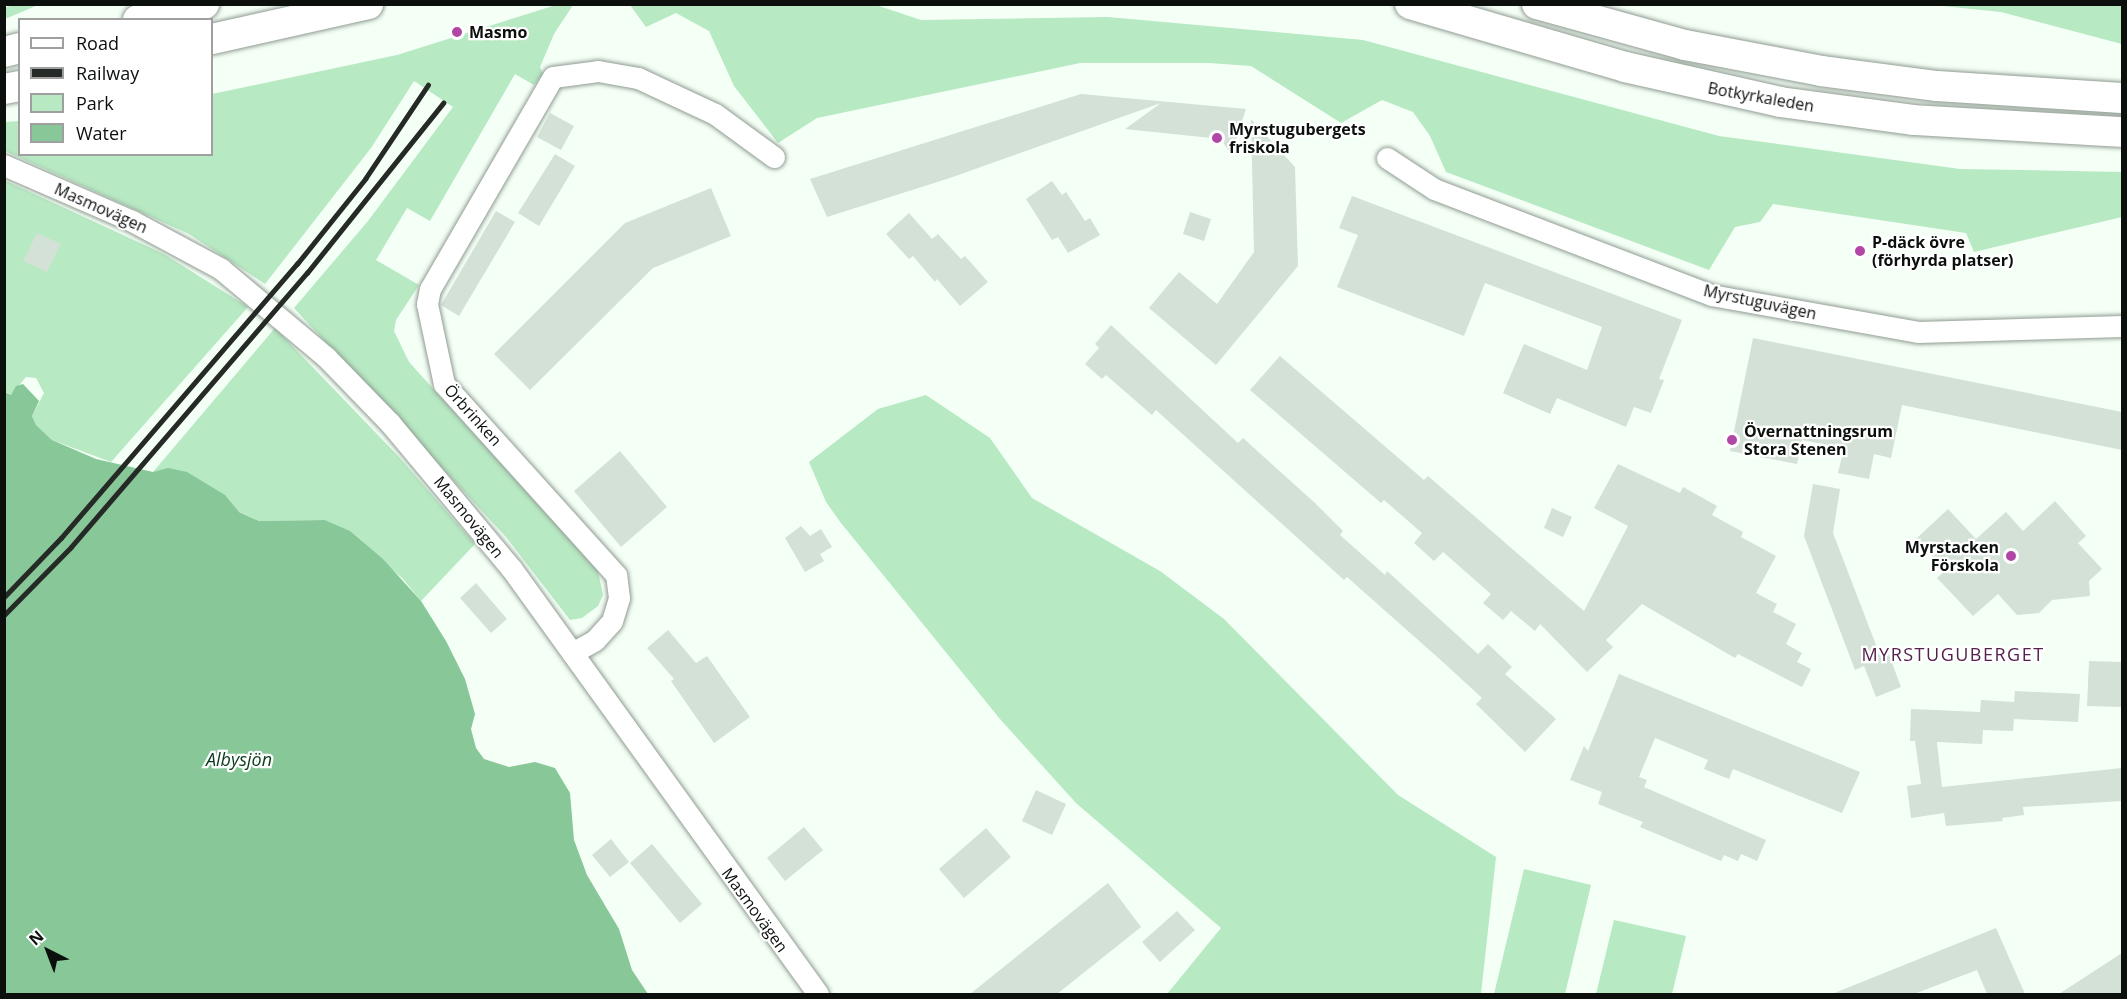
<!DOCTYPE html>
<meta charset="utf-8">
<style>
body{margin:0}
#map{position:relative;width:2127px;height:999px;overflow:hidden;background:#f4fff6;font-family:"Open Sans",sans-serif}
div>[style]{position:absolute}
.green>*{inset:0;background:#b7e9c3}
.water>*{inset:0;background:#87c798}
.building>*{inset:0;background:#d4e1d7}
.roads{filter:drop-shadow(0 0 2px #909c92) drop-shadow(0 0 2px #909c92)}
.minor>*{height:21px;margin:-10.5px;padding:0 10.5px;transform-origin:10.5px;border-radius:10.5px;background:#fff}
.secondary>*{height:30px;margin:-15px;padding:0 15px;transform-origin:15px;border-radius:15px;background:#fff}
.rail>*{height:4.5px;margin:-2.25px;padding:0 2.25px;transform-origin:2.25px;border-radius:2.25px;background:#252a26}
.dots>*{width:16px;height:16px;translate:-50% -50%;box-sizing:border-box;border:3px solid #fff;border-radius:50%}
span{translate:-50% -50%;white-space:nowrap;text-align:center;line-height:1.15;-webkit-text-stroke:4.5px #fff;paint-order:stroke}
.poi-label{font-size:16px;color:#0c100d;font-weight:700}
.left{translate:0 -50%;text-align:left}
.right{translate:-100% -50%;text-align:right}
.street-label{font-size:16px;color:#0c100d}
.neighbourhood-label{font-size:18px;color:#54204e;letter-spacing:1.5px}
.water-label{font-size:18px;color:#0a3b1d;font-style:italic}
.frame{position:absolute;inset:0;border:6px solid #0c100d;pointer-events:none}
.legend{position:absolute;left:18px;top:18px;width:195px;height:138px;box-sizing:border-box;background:#fff;border:2px solid #9e9f9e;margin:0;padding:8px 10px;list-style:none;font-size:18px;color:#0c100d}
.legend li{display:flex;align-items:center;gap:12px;height:30px}
.legend b{width:30px;border:2px solid #9e9f9e}
.north{position:absolute;left:18px;top:921px;width:60px;height:60px;-webkit-text-stroke:4px #fff;paint-order:stroke;rotate:318deg;font-size:16px;font-weight:700;line-height:24px;text-align:center;color:#0c100d}
.north::after{content:'';display:block;margin:auto;width:21px;height:27px;background:#0c100d;clip-path:polygon(50% 0,100% 100%,50% 72%,0 100%)}
</style>
<div id="map">
<div class="green">
<div style="clip-path:polygon(14px 4px,38px 4px,38px 5px,5px 19px,5px 8px)"></div>
<div style="clip-path:polygon(873px 4px,921px 20px,1108px 17px,1363px 40px,1719px 136px,1960px 169px,2122px 172px,2122px 217px,1974px 252px,1966px 233px,1773px 204px,1760px 222px,1735px 227px,1709px 270px,1446px 172px,1430px 136px,1413px 112px,1382px 100px,1341px 123px,1251px 66px,1209px 63px,1080px 63px,817px 118px,778px 143px,734px 86px,709px 31px,676px 13px,646px 27px,630px 5px)"></div>
<div style="clip-path:polygon(556px 5px,573px 5px,554px 34px,540px 67px,543px 74px,534px 85px,515px 74px,430px 221px,407px 208px,376px 260px,419px 285px,396px 320px,394px 331px,409px 362px,598px 571px,603px 595px,598px 606px,582px 618px,570px 620px,506px 537px,294px 308px,368px 221px,453px 107px,414px 81px,371px 148px,265px 284px,189px 234px,5px 151px,4px 122px,19px 121px,20px 154px,212px 154px,212px 94px,397px 55px)"></div>
<div style="clip-path:polygon(1933px 5px,2122px 5px,2122px 44px,2001px 12px)"></div>
<div style="clip-path:polygon(4px 180px,164px 254px,248px 307px,111px 462px,52px 440px,36px 425px,32px 416px,44px 393px,36px 378px,26px 377px,11px 395px,5px 392px)"></div>
<div style="clip-path:polygon(275px 328px,399px 457px,475px 544px,421px 601px,403px 579px,349px 531px,325px 520px,259px 521px,153px 472px)"></div>
<div style="clip-path:polygon(926px 395px,990px 438px,1032px 498px,1160px 571px,1224px 619px,1398px 795px,1496px 857px,1481px 994px,1167px 994px,1221px 928px,1076px 803px,1000px 719px,841px 523px,826px 502px,809px 462px,878px 409px)"></div>
<div style="clip-path:polygon(1524px 869px,1591px 885px,1565px 994px,1494px 994px)"></div>
<div style="clip-path:polygon(1614px 920px,1686px 936px,1672px 994px,1596px 994px)"></div>
</div>
<div class="water">
<div style="clip-path:polygon(23px 384px,39px 401px,32px 416px,36px 425px,52px 440px,96px 459px,153px 472px,168px 468px,187px 472px,225px 495px,239px 512px,259px 521px,325px 520px,350px 531px,383px 559px,421px 601px,446px 641px,465px 679px,475px 714px,471px 729px,476px 748px,484px 759px,509px 767px,535px 762px,555px 768px,570px 793px,574px 840px,587px 875px,619px 929px,632px 970px,648px 994px,5px 994px,4px 392px,11px 395px,16px 386px)"></div>
</div>
<div class="building">
<div style="clip-path:polygon(1081px 94px,1246px 109px,1231px 155px,1221px 139px,1125px 129px,1161px 103px,950px 178px,827px 217px,810px 179px)"></div>
<div style="clip-path:polygon(550px 113px,574px 126px,561px 150px,537px 137px)"></div>
<div style="clip-path:polygon(1251px 119px,1295px 167px,1298px 266px,1216px 365px,1149px 308px,1179px 272px,1217px 304px,1254px 252px)"></div>
<div style="clip-path:polygon(555px 154px,575px 166px,539px 226px,518px 213px)"></div>
<div style="clip-path:polygon(1052px 181px,1062px 195px,1066px 192px,1085px 221px,1090px 218px,1100px 235px,1068px 253px,1058px 237px,1052px 240px,1026px 199px)"></div>
<div style="clip-path:polygon(711px 188px,731px 236px,653px 268px,530px 390px,494px 354px,625px 223px)"></div>
<div style="clip-path:polygon(1352px 196px,1682px 320px,1659px 379px,1664px 380px,1651px 413px,1634px 407px,1626px 427px,1557px 398px,1550px 414px,1503px 393px,1524px 344px,1587px 370px,1602px 327px,1485px 283px,1464px 336px,1337px 287px,1358px 235px,1339px 228px)"></div>
<div style="clip-path:polygon(496px 211px,515px 222px,459px 316px,441px 305px)"></div>
<div style="clip-path:polygon(1190px 212px,1211px 219px,1204px 241px,1183px 234px)"></div>
<div style="clip-path:polygon(909px 213px,932px 239px,938px 234px,961px 259px,965px 256px,988px 282px,960px 306px,937px 279px,935px 282px,913px 256px,909px 259px,886px 234px)"></div>
<div style="clip-path:polygon(37px 233px,61px 244px,47px 272px,23px 261px)"></div>
<div style="clip-path:polygon(1111px 325px,1238px 443px,1243px 438px,1315px 503px,1343px 531px,1340px 535px,1385px 575px,1387px 571px,1478px 654px,1488px 644px,1512px 667px,1505px 674px,1556px 719px,1525px 752px,1476px 704px,1482px 698px,1444px 663px,1347px 577px,1344px 580px,1156px 410px,1152px 415px,1106px 375px,1102px 379px,1085px 364px,1099px 348px,1095px 344px)"></div>
<div style="clip-path:polygon(1753px 338px,2122px 412px,2122px 450px,1902px 405px,1891px 458px,1874px 454px,1869px 479px,1838px 473px,1844px 448px,1802px 440px,1797px 464px,1730px 451px)"></div>
<div style="clip-path:polygon(1280px 356px,1424px 480px,1428px 476px,1584px 611px,1628px 526px,1594px 508px,1618px 464px,1680px 493px,1683px 487px,1717px 506px,1712px 515px,1743px 532px,1741px 537px,1776px 556px,1756px 593px,1777px 604px,1773px 612px,1796px 624px,1786px 644px,1802px 653px,1797px 662px,1811px 669px,1802px 687px,1738px 654px,1735px 658px,1642px 604px,1606px 640px,1613px 647px,1587px 672px,1540px 624px,1535px 631px,1511px 611px,1503px 620px,1483px 603px,1491px 594px,1443px 552px,1434px 561px,1414px 543px,1422px 533px,1384px 500px,1381px 503px,1250px 390px)"></div>
<div style="clip-path:polygon(620px 451px,667px 507px,621px 547px,574px 491px)"></div>
<div style="clip-path:polygon(1813px 484px,1840px 489px,1833px 533px,1881px 658px,1889px 655px,1901px 687px,1876px 697px,1864px 666px,1855px 670px,1804px 536px)"></div>
<div style="clip-path:polygon(2055px 501px,2086px 536px,2078px 543px,2102px 569px,2089px 581px,2090px 596px,2052px 600px,2039px 613px,2017px 615px,1998px 594px,1973px 616px,1937px 578px,1946px 570px,1916px 539px,1948px 509px,1976px 539px,2006px 512px,2023px 531px)"></div>
<div style="clip-path:polygon(1552px 508px,1572px 517px,1563px 537px,1544px 528px)"></div>
<div style="clip-path:polygon(801px 526px,810px 536px,821px 529px,832px 547px,820px 554px,824px 561px,805px 572px,785px 538px)"></div>
<div style="clip-path:polygon(476px 583px,507px 619px,491px 633px,460px 598px)"></div>
<div style="clip-path:polygon(668px 630px,696px 663px,707px 656px,750px 717px,714px 743px,671px 681px,674px 679px,647px 648px)"></div>
<div style="clip-path:polygon(2089px 661px,2122px 662px,2122px 707px,2087px 706px)"></div>
<div style="clip-path:polygon(1619px 674px,1860px 772px,1842px 813px,1733px 769px,1729px 779px,1704px 769px,1708px 760px,1655px 738px,1639px 777px,1647px 780px,1644px 787px,1766px 840px,1757px 861px,1741px 854px,1738px 861px,1724px 855px,1721px 861px,1640px 827px,1643px 822px,1598px 804px,1602px 792px,1570px 780px,1584px 746px,1588px 751px)"></div>
<div style="clip-path:polygon(2015px 691px,2080px 694px,2078px 722px,2014px 719px,2013px 731px,1983px 730px,1982px 744px,1937px 742px,1942px 787px,2122px 768px,2122px 801px,2023px 807px,2024px 815px,2002px 818px,2003px 821px,1946px 826px,1944px 813px,1911px 818px,1907px 786px,1921px 784px,1915px 741px,1910px 741px,1911px 709px,1980px 712px,1981px 700px,2014px 702px)"></div>
<div style="clip-path:polygon(1036px 790px,1066px 804px,1052px 835px,1022px 821px)"></div>
<div style="clip-path:polygon(804px 827px,823px 850px,785px 881px,767px 858px)"></div>
<div style="clip-path:polygon(986px 828px,1011px 857px,964px 898px,939px 869px)"></div>
<div style="clip-path:polygon(611px 839px,629px 862px,610px 877px,592px 855px)"></div>
<div style="clip-path:polygon(652px 844px,702px 904px,680px 923px,630px 863px)"></div>
<div style="clip-path:polygon(1108px 883px,1141px 927px,1057px 994px,970px 994px)"></div>
<div style="clip-path:polygon(1177px 911px,1195px 930px,1160px 962px,1142px 942px)"></div>
<div style="clip-path:polygon(1996px 928px,2025px 994px,1987px 994px,1977px 970px,1914px 994px,1832px 994px)"></div>
<div style="clip-path:polygon(2122px 953px,2122px 994px,2059px 994px)"></div>
</div>
<div class="roads">
<div class="minor">
<div style="left:1387px;top:158px;width:56px;rotate:33.4deg"></div>
<div style="left:1434px;top:189px;width:297px;rotate:20.9deg"></div>
<div style="left:1711px;top:295px;width:210px;rotate:10.1deg"></div>
<div style="left:1918px;top:332px;width:204px;rotate:-1.7deg"></div>
<div style="left:4px;top:165px;width:140px;rotate:23.6deg"></div>
<div style="left:132px;top:221px;width:101px;rotate:28.3deg"></div>
<div style="left:221px;top:269px;width:137px;rotate:40deg"></div>
<div style="left:326px;top:357px;width:92px;rotate:45.9deg"></div>
<div style="left:390px;top:423px;width:189px;rotate:50.2deg"></div>
<div style="left:511px;top:568px;width:525px;rotate:54.22deg"></div>
<div style="left:572px;top:653px;width:26px;rotate:-29deg"></div>
<div style="left:595px;top:640px;width:25px;rotate:-48deg"></div>
<div style="left:612px;top:621px;width:24px;rotate:-73deg"></div>
<div style="left:619px;top:598px;width:23px;rotate:-97deg"></div>
<div style="left:616px;top:575px;width:257px;rotate:-132deg"></div>
<div style="left:444px;top:384px;width:82px;rotate:-102deg"></div>
<div style="left:427px;top:304px;width:15px;rotate:-79deg"></div>
<div style="left:430px;top:289px;width:245px;rotate:-59.9deg"></div>
<div style="left:553px;top:77px;width:45px;rotate:-7.6deg"></div>
<div style="left:598px;top:71px;width:41px;rotate:9.9deg"></div>
<div style="left:638px;top:78px;width:85px;rotate:25.1deg"></div>
<div style="left:715px;top:114px;width:73px;rotate:36.1deg"></div>
</div>
<div class="secondary">
<div style="left:1410px;top:4px;width:224px;rotate:16.3deg"></div>
<div style="left:1625px;top:67px;width:159px;rotate:12.7deg"></div>
<div style="left:1780px;top:102px;width:134px;rotate:7.7deg"></div>
<div style="left:1913px;top:120px;width:209px;rotate:3.3deg"></div>
<div style="left:1537px;top:4px;width:154px;rotate:15.5deg"></div>
<div style="left:1685px;top:45px;width:138px;rotate:10.8deg"></div>
<div style="left:1821px;top:71px;width:117px;rotate:7.4deg"></div>
<div style="left:1937px;top:86px;width:185px;rotate:3.7deg"></div>
<div style="left:138px;top:20px;width:68px;rotate:-13.6deg"></div>
<div style="left:212px;top:39px;width:160px;rotate:-12.6deg"></div>
<div style="left:4px;top:52px;width:16px;rotate:-14deg"></div>
<div style="left:4px;top:89px;width:16px;rotate:-11deg"></div>
</div>
</div>
<div class="rail">
<div style="left:4px;top:597px;width:82px;rotate:-46deg"></div>
<div style="left:61px;top:538px;width:362px;rotate:-49.3deg"></div>
<div style="left:297px;top:264px;width:109px;rotate:-51.3deg"></div>
<div style="left:365px;top:179px;width:113px;rotate:-56.2deg"></div>
<div style="left:4px;top:615px;width:95px;rotate:-45.4deg"></div>
<div style="left:71px;top:547px;width:362px;rotate:-49.3deg"></div>
<div style="left:307px;top:273px;width:218px;rotate:-51.3deg"></div>
</div>
<div class="dots">
<div style="left:457px;top:32px;background:#b246a7"></div>
<div style="left:1217px;top:138px;background:#b246a7"></div>
<div style="left:1860px;top:251px;background:#b246a7"></div>
<div style="left:1732px;top:440px;background:#b246a7"></div>
<div style="left:2011px;top:556px;background:#b246a7"></div>
</div>
<div class="poi-label">
<span class="left" style="left:469px;top:32px">Masmo</span>
<span class="left" style="left:1229px;top:138px">Myrstugubergets<br>friskola</span>
<span class="left" style="left:1872px;top:251px">P-däck övre<br>(förhyrda platser)</span>
<span class="left" style="left:1744px;top:440px">Övernattningsrum<br>Stora Stenen</span>
<span class="right" style="left:1999px;top:556px">Myrstacken<br>Förskola</span>
</div>
<div class="street-label">
<span style="left:1761px;top:97px;rotate:10deg">Botkyrkaleden</span>
<span style="left:101px;top:208px;rotate:24deg">Masmovägen</span>
<span style="left:1760px;top:302px;rotate:12deg">Myrstuguvägen</span>
<span style="left:473px;top:415px;rotate:48deg">Örbrinken</span>
<span style="left:469px;top:517px;rotate:51deg">Masmovägen</span>
<span style="left:755px;top:910px;rotate:54deg">Masmovägen</span>
</div>
<div class="neighbourhood-label">
<span style="left:1953px;top:654px">MYRSTUGUBERGET</span>
</div>
<div class="water-label">
<span style="left:239px;top:759px">Albysjön</span>
</div>
<div class="frame"></div>
<ul class="legend">
<li><b style="height:8px;background:#fff"></b>Road</li>
<li><b style="height:8px;background:#252a26"></b>Railway</li>
<li><b style="height:16px;background:#b7e9c3"></b>Park</li>
<li><b style="height:16px;background:#87c798"></b>Water</li>
</ul>
<div class="north">N</div>
</div>
